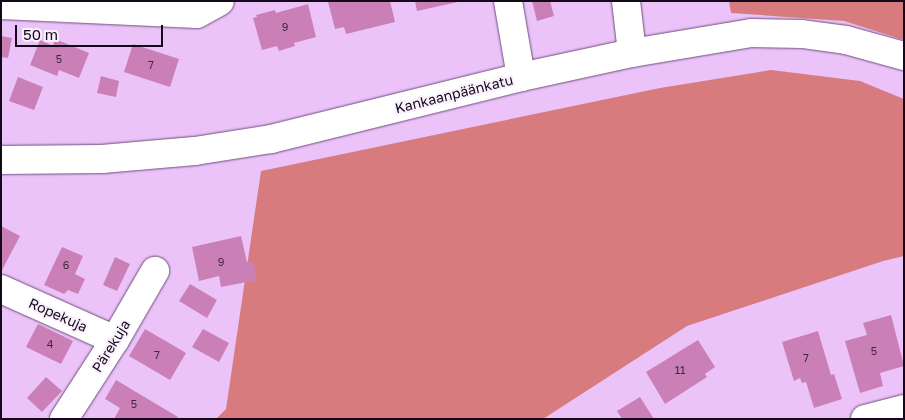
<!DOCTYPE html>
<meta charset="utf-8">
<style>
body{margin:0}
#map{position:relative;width:905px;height:420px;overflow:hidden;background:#ebc3f9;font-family:"Golos Text",sans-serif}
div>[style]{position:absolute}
.forest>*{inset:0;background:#d87b7f}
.building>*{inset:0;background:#ca80b6}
.roads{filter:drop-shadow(0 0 1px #714d7d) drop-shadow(0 0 1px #714d7d)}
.minor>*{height:28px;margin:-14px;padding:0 14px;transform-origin:14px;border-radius:14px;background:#fff}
span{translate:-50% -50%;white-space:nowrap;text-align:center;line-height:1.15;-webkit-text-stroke:4px #f9f1fc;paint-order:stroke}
.number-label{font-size:11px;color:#432642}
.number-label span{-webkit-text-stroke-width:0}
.street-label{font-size:14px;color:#16081b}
.frame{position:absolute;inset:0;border:2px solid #16081b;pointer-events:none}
.scale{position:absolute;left:15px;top:25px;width:148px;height:22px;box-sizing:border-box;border:2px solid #16081b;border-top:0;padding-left:6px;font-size:15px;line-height:18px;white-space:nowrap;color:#16081b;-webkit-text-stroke:4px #f9f1fc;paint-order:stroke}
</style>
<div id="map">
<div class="forest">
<div style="clip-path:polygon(729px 1px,904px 1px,904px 40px,844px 21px,731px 13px)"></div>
<div style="clip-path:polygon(771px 70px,860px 81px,904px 99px,904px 256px,883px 261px,687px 326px,543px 419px,216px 419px,226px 409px,261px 171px,660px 88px)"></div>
</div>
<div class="building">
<div style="clip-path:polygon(390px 1px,395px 22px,346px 34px,344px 27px,335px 29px,328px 2px)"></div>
<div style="clip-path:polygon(415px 1px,458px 1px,458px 2px,417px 11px)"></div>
<div style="clip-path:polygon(532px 1px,550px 1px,554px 16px,537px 21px)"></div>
<div style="clip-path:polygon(308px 4px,316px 37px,294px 43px,295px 46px,279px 51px,277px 46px,262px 50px,253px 18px,257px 17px,256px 15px,275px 10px,276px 13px)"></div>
<div style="clip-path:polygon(1px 36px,12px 38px,8px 58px,1px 57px)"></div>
<div style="clip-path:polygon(55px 39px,89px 53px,79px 78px,59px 70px,57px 76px,30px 65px,40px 40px,53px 46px)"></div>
<div style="clip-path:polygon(133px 44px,179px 59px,170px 87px,124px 72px)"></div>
<div style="clip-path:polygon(101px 76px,119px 81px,116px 97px,97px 93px)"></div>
<div style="clip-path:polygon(18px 77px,43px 87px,34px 110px,9px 101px)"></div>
<div style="clip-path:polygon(1px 226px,20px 236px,1px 272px)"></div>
<div style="clip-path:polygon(241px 236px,247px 262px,253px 261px,257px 280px,221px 287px,219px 276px,199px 281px,192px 247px)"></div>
<div style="clip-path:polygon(62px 247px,83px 256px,75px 274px,85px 279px,78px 294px,68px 290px,64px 294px,44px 285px)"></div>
<div style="clip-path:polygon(115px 257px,130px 264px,117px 291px,103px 285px)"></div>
<div style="clip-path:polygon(190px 284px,217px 300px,207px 318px,179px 301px)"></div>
<div style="clip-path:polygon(891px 315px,904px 366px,880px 373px,883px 386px,860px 393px,845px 341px,867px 335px,863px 323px)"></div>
<div style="clip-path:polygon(38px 324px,73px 341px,61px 364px,26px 347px)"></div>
<div style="clip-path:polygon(145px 329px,186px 353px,170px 380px,129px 356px)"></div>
<div style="clip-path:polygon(203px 329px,229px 343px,219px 362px,192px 347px)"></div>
<div style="clip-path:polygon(818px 331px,831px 375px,834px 374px,842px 399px,814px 408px,806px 382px,802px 383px,800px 378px,794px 381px,782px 342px)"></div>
<div style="clip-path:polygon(698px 340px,715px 367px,705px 374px,707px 377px,665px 404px,646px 372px)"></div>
<div style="clip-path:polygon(46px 377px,62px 391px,42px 412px,27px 398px)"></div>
<div style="clip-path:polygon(116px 380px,178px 417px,177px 419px,114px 419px,120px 408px,105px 399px)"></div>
<div style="clip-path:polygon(640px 397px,654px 419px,622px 419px,617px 411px)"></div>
</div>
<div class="roads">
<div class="minor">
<div style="left:508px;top:1px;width:77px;rotate:80.3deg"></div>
<div style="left:626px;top:1px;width:52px;rotate:83.4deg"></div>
<div style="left:1px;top:5px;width:196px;rotate:2.6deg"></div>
<div style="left:197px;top:14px;width:26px;rotate:-29deg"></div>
<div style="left:1px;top:160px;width:101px;rotate:-0.6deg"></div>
<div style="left:102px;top:159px;width:93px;rotate:-4.9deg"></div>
<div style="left:195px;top:151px;width:77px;rotate:-9deg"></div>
<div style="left:271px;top:139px;width:258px;rotate:-13.9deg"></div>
<div style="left:521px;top:77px;width:114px;rotate:-12.2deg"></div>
<div style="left:632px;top:53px;width:121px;rotate:-9.5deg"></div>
<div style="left:751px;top:33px;width:51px;rotate:1.1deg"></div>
<div style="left:802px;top:34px;width:44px;rotate:7.8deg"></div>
<div style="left:846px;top:40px;width:60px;rotate:15.4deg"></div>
<div style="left:1px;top:289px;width:125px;rotate:24.1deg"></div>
<div style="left:64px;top:419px;width:94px;rotate:-57.2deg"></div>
<div style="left:115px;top:340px;width:80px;rotate:-59.9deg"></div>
<div style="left:865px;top:419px;width:40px;rotate:-14.4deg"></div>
</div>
</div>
<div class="number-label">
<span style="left:285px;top:27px">9</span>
<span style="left:59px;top:59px">5</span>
<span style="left:151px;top:65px">7</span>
<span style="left:221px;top:262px">9</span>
<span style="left:66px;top:265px">6</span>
<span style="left:50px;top:344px">4</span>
<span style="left:874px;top:351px">5</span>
<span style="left:157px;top:355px">7</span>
<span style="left:806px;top:358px">7</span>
<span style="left:680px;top:370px">11</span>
<span style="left:134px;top:404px">5</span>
</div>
<div class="street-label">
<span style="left:454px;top:94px;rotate:-14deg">Kankaanpäänkatu</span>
<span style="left:58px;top:315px;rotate:24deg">Ropekuja</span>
<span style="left:111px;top:346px;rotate:-58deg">Pärekuja</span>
</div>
<div class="frame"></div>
<div class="scale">50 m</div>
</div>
